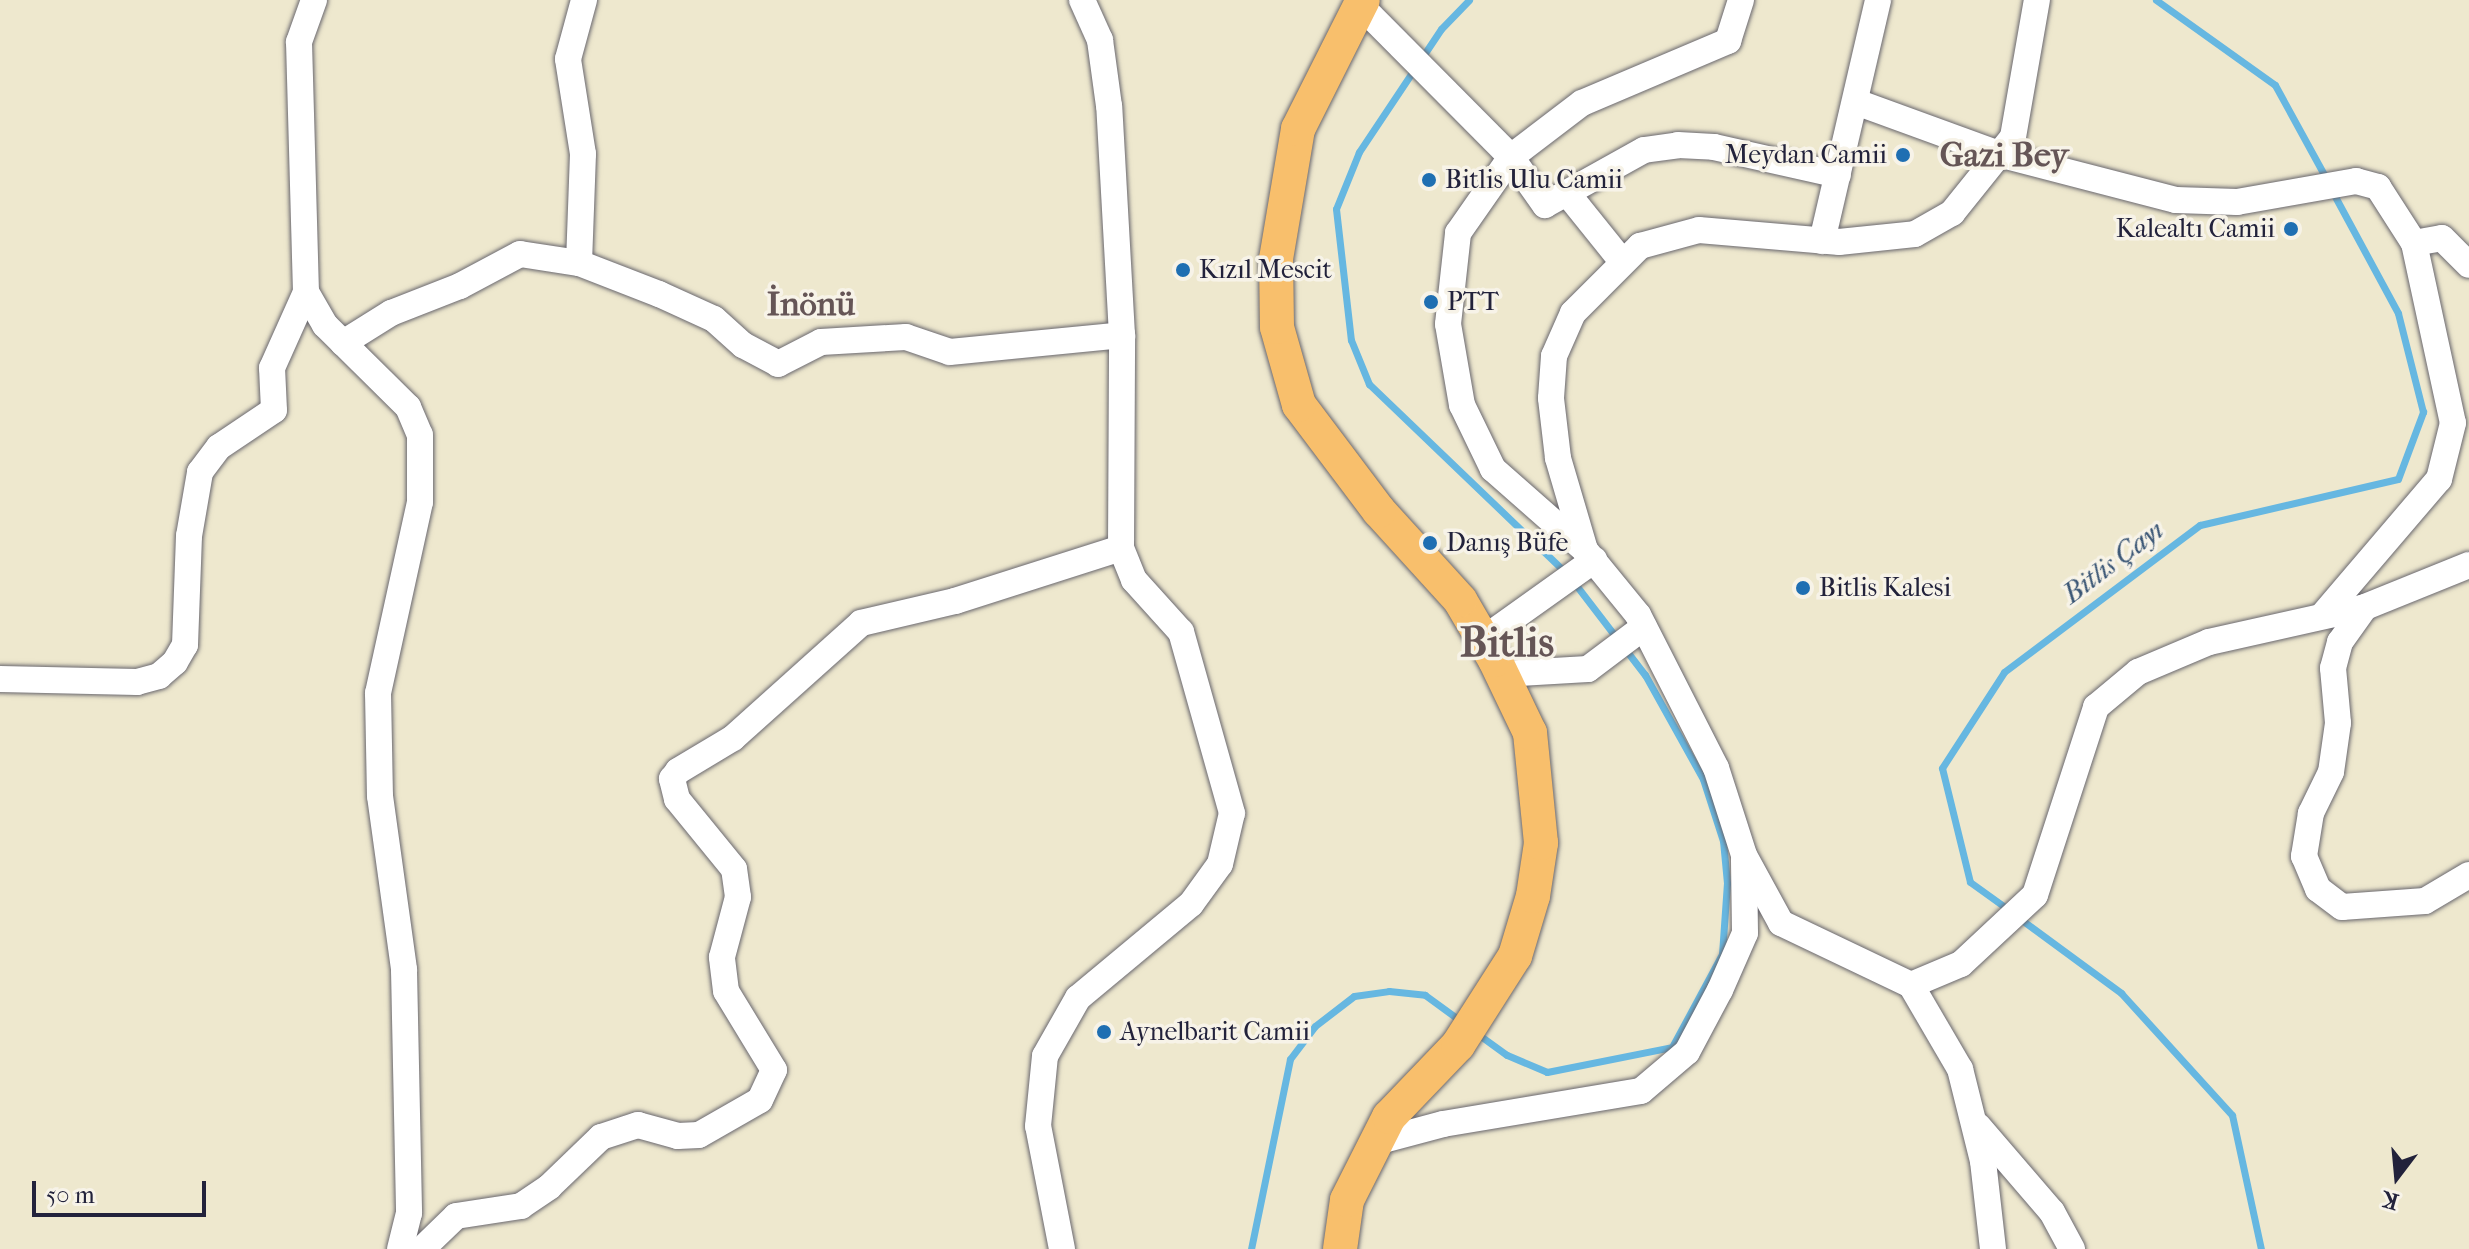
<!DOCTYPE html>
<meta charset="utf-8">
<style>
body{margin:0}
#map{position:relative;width:2469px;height:1249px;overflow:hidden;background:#eee8ce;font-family:"IM FELL French Canon",serif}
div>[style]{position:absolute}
.stream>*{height:7px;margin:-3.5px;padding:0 3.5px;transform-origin:3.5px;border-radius:3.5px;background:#66b7e1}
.roads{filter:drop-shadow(0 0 2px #69676e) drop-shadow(0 0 2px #69676e)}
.minor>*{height:26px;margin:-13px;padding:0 13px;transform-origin:13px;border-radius:13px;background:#fff}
.major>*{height:34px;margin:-17px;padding:0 17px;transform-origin:17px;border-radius:17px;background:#f8bf6c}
.dots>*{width:22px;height:22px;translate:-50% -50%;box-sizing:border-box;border:4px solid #f7f3e8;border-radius:50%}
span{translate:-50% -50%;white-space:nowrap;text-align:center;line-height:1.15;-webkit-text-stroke:7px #f7f3e8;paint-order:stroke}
.poi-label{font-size:26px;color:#22223b}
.right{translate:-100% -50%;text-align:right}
.left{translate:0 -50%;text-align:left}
.water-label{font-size:28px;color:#3a5675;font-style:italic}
.district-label{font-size:34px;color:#655556;font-weight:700}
.town-label{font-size:42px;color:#655556;font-weight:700}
.north{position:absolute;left:2357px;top:1137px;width:80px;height:80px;-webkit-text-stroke:6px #f7f3e8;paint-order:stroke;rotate:196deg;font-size:22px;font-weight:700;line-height:32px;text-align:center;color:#22223b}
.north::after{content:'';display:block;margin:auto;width:28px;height:36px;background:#22223b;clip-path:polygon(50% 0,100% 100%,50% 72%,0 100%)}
.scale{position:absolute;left:32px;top:1181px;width:174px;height:36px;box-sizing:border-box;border:4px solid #22223b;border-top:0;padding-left:10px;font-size:24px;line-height:28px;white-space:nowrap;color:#22223b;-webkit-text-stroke:6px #f7f3e8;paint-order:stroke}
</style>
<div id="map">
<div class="stream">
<div style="left:1469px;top:0;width:40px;rotate:134deg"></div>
<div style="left:1441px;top:29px;width:148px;rotate:123.7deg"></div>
<div style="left:1359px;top:152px;width:61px;rotate:112deg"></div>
<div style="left:1336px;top:209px;width:132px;rotate:83.5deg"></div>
<div style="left:1351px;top:340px;width:48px;rotate:67.8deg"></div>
<div style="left:1369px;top:384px;width:272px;rotate:43.8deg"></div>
<div style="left:2156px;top:0;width:146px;rotate:35.5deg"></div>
<div style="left:2275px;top:85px;width:108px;rotate:61.3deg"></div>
<div style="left:2009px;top:910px;width:48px;rotate:-144.3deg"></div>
<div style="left:1970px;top:882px;width:117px;rotate:-103.8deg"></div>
<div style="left:1942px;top:768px;width:114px;rotate:-57.1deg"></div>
<div style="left:2004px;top:672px;width:245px;rotate:-36.9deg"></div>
<div style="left:2200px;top:525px;width:203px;rotate:-13.1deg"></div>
<div style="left:2398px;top:479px;width:72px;rotate:-69.5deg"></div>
<div style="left:2423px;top:412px;width:102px;rotate:-104.2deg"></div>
<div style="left:2398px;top:313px;width:139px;rotate:-118.4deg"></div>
<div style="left:2019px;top:918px;width:127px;rotate:36.3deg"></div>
<div style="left:2121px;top:993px;width:165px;rotate:47.7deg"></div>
<div style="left:2232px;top:1115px;width:137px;rotate:77.8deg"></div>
<div style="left:1475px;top:1032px;width:39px;rotate:36deg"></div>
<div style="left:1507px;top:1055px;width:43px;rotate:23deg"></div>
<div style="left:1547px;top:1072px;width:127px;rotate:-11.3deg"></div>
<div style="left:1672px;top:1047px;width:106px;rotate:-61.7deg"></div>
<div style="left:1722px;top:954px;width:71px;rotate:-86deg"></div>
<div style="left:1727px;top:883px;width:42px;rotate:-95.4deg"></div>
<div style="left:1723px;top:841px;width:65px;rotate:-107.9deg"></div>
<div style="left:1703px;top:779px;width:119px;rotate:-119.1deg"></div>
<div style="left:1645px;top:675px;width:118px;rotate:-127.5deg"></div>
<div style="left:1251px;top:1249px;width:194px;rotate:-78.4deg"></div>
<div style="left:1290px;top:1059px;width:41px;rotate:-52.9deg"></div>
<div style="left:1315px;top:1026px;width:49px;rotate:-37.6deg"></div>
<div style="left:1354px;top:996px;width:35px;rotate:-8deg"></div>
<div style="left:1389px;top:991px;width:36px;rotate:6deg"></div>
<div style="left:1425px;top:995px;width:46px;rotate:36.1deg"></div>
</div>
<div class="roads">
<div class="minor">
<div style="left:314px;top:0;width:45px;rotate:109.7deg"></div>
<div style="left:299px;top:42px;width:250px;rotate:88.4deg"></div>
<div style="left:306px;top:292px;width:38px;rotate:60deg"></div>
<div style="left:325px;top:325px;width:117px;rotate:44.7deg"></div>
<div style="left:408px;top:407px;width:30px;rotate:67deg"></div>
<div style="left:420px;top:435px;width:67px;rotate:90deg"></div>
<div style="left:420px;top:502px;width:196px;rotate:102.4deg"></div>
<div style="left:378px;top:693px;width:103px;rotate:88.9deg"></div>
<div style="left:380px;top:796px;width:176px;rotate:82.1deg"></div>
<div style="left:404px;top:970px;width:243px;rotate:88.8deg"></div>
<div style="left:409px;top:1213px;width:37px;rotate:104deg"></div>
<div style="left:1360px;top:5px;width:214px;rotate:45.2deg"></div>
<div style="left:1511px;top:157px;width:59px;rotate:54.7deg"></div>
<div style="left:1545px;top:205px;width:113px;rotate:-29.1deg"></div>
<div style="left:1644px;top:150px;width:34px;rotate:-8deg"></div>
<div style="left:1678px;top:145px;width:36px;rotate:3deg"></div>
<div style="left:1714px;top:147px;width:127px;rotate:12.7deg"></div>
<div style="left:1856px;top:102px;width:155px;rotate:20deg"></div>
<div style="left:2002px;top:155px;width:180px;rotate:14.5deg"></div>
<div style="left:2176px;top:200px;width:61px;rotate:1.9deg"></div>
<div style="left:2237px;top:202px;width:121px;rotate:-10deg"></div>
<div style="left:2356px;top:181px;width:23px;rotate:15deg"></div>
<div style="left:2378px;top:187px;width:67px;rotate:57.3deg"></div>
<div style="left:2414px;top:243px;width:184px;rotate:77.8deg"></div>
<div style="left:2453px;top:423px;width:58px;rotate:104deg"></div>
<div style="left:2439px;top:479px;width:180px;rotate:130.5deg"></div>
<div style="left:1567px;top:193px;width:85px;rotate:51.2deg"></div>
<div style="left:1822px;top:241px;width:247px;rotate:-76.9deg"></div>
<div style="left:2414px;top:243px;width:28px;rotate:-10deg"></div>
<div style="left:2442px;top:238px;width:38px;rotate:45deg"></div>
<div style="left:579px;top:263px;width:109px;rotate:-87.9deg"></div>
<div style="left:583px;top:154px;width:96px;rotate:-99deg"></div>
<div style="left:568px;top:59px;width:61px;rotate:-74.8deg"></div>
<div style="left:343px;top:343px;width:57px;rotate:-32deg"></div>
<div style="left:391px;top:313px;width:74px;rotate:-21.4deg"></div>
<div style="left:460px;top:286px;width:68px;rotate:-28.1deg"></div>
<div style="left:520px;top:254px;width:60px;rotate:8.7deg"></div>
<div style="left:579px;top:263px;width:86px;rotate:21.2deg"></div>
<div style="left:659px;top:294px;width:60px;rotate:24.4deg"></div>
<div style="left:714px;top:319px;width:39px;rotate:42deg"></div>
<div style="left:743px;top:345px;width:40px;rotate:28deg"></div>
<div style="left:778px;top:364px;width:48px;rotate:-27.1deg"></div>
<div style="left:821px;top:342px;width:85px;rotate:-3.4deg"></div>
<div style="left:906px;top:337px;width:46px;rotate:18.8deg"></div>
<div style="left:950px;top:352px;width:173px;rotate:-5.6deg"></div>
<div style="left:1585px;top:550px;width:123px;rotate:-138.6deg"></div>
<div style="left:1493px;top:469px;width:71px;rotate:-115.8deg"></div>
<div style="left:1462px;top:405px;width:82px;rotate:-99.8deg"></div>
<div style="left:1448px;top:324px;width:92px;rotate:-83.7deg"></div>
<div style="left:1458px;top:233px;width:93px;rotate:-55.1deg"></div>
<div style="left:1511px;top:157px;width:89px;rotate:-37.3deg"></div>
<div style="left:1582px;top:103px;width:159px;rotate:-23deg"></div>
<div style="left:1728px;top:41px;width:43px;rotate:-72.4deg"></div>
<div style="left:2365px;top:607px;width:43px;rotate:125.5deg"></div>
<div style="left:2340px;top:642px;width:27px;rotate:105deg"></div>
<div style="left:2333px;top:668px;width:55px;rotate:84.8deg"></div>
<div style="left:2338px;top:723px;width:49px;rotate:98.1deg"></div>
<div style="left:2331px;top:772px;width:46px;rotate:116deg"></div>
<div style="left:2311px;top:813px;width:44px;rotate:99.2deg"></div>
<div style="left:2304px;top:856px;width:36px;rotate:67deg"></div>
<div style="left:2318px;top:889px;width:30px;rotate:37deg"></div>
<div style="left:2342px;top:907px;width:83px;rotate:-4.1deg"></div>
<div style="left:2425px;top:901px;width:51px;rotate:-30.6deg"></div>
<div style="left:1482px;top:640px;width:138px;rotate:-35.5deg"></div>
<div style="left:1502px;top:674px;width:86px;rotate:-3.3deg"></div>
<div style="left:1588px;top:669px;width:70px;rotate:-36.9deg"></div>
<div style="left:0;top:679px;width:137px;rotate:1.3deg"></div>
<div style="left:137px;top:682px;width:23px;rotate:-15deg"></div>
<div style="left:159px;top:676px;width:21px;rotate:-41deg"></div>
<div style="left:175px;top:662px;width:20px;rotate:-60deg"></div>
<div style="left:185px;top:645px;width:109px;rotate:-87.9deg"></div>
<div style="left:189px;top:536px;width:65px;rotate:-80.2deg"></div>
<div style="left:200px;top:472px;width:31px;rotate:-53deg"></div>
<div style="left:219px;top:447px;width:66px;rotate:-33.9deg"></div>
<div style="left:274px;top:410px;width:42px;rotate:-92.7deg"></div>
<div style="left:272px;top:368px;width:83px;rotate:-65.9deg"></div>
<div style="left:1911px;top:985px;width:54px;rotate:-22.8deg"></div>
<div style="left:1961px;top:964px;width:101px;rotate:-43deg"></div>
<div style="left:2035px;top:895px;width:198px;rotate:-72deg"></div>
<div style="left:2096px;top:707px;width:55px;rotate:-39.8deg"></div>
<div style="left:2138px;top:672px;width:77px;rotate:-22.9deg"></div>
<div style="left:2209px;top:642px;width:160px;rotate:-12.6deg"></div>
<div style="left:2365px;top:607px;width:112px;rotate:-22deg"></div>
<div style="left:1978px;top:1126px;width:113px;rotate:49.3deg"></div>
<div style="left:2052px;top:1212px;width:42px;rotate:61.6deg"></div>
<div style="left:1376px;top:1142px;width:69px;rotate:-15deg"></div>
<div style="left:1443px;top:1124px;width:201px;rotate:-9.5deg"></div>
<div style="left:1641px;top:1091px;width:60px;rotate:-40.3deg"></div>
<div style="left:1687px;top:1052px;width:70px;rotate:-62deg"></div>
<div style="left:1720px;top:990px;width:62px;rotate:-66.3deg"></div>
<div style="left:1745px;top:933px;width:73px;rotate:-90.8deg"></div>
<div style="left:422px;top:1249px;width:47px;rotate:-44.1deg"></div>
<div style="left:456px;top:1216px;width:66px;rotate:-8.7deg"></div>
<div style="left:521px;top:1206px;width:34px;rotate:-34deg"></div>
<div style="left:549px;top:1187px;width:72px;rotate:-43.9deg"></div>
<div style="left:601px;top:1137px;width:39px;rotate:-18deg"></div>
<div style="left:638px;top:1125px;width:41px;rotate:15.4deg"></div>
<div style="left:678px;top:1136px;width:21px;rotate:-3deg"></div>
<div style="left:699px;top:1135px;width:70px;rotate:-29.8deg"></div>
<div style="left:760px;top:1100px;width:33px;rotate:-65deg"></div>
<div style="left:774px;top:1070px;width:92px;rotate:-121.3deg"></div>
<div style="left:726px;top:991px;width:34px;rotate:-97deg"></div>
<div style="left:722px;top:957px;width:62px;rotate:-75.1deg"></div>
<div style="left:738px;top:897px;width:28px;rotate:-98deg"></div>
<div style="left:734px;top:869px;width:90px;rotate:-129.2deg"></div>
<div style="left:677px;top:799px;width:21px;rotate:-104deg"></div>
<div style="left:672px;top:779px;width:10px;rotate:-53deg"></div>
<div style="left:678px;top:771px;width:64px;rotate:-31deg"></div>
<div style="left:733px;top:738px;width:172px;rotate:-41.9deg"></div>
<div style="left:861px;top:623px;width:97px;rotate:-13.2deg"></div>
<div style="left:955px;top:601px;width:174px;rotate:-17.7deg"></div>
<div style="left:1062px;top:1249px;width:125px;rotate:-101deg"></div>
<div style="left:1038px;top:1126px;width:70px;rotate:-84.3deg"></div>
<div style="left:1045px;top:1056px;width:67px;rotate:-60.4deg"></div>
<div style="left:1078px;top:998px;width:147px;rotate:-39.8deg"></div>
<div style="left:1191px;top:904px;width:49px;rotate:-54.1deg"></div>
<div style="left:1220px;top:864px;width:52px;rotate:-76.8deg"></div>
<div style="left:1232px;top:813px;width:188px;rotate:-105.7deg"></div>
<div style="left:1181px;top:632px;width:70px;rotate:-132.1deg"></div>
<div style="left:1134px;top:580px;width:35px;rotate:-112deg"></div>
<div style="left:1121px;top:548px;width:213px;rotate:-89.7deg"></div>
<div style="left:1122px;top:335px;width:229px;rotate:-93.2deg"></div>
<div style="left:1109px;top:106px;width:67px;rotate:-97.8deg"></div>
<div style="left:1100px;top:40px;width:44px;rotate:-114.2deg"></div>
<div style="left:1993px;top:1249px;width:89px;rotate:-96.5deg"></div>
<div style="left:1983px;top:1161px;width:95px;rotate:-104deg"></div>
<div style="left:1960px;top:1069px;width:97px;rotate:-120.3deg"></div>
<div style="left:1911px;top:985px;width:144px;rotate:-154.5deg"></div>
<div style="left:1781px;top:923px;width:77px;rotate:-118.6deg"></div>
<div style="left:1744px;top:855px;width:91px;rotate:-107.8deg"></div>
<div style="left:1716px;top:768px;width:172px;rotate:-117deg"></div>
<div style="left:1638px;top:615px;width:84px;rotate:-129.2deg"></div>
<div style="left:1585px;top:550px;width:96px;rotate:-106.4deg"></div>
<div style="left:1558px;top:458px;width:60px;rotate:-96.7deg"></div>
<div style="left:1551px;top:398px;width:42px;rotate:-85.9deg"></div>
<div style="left:1554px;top:356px;width:47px;rotate:-66.2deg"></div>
<div style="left:1573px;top:313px;width:95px;rotate:-45deg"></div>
<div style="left:1640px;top:246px;width:61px;rotate:-15.2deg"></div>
<div style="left:1699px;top:230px;width:141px;rotate:4.9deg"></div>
<div style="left:1839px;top:242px;width:76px;rotate:-6deg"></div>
<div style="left:1915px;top:234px;width:43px;rotate:-29.6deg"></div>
<div style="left:1952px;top:213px;width:97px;rotate:-51.2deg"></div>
<div style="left:2013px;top:137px;width:139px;rotate:-80.1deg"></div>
</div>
<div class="major">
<div style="left:1340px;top:1249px;width:49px;rotate:-81.9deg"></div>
<div style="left:1347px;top:1200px;width:93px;rotate:-63.2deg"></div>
<div style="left:1389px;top:1117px;width:100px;rotate:-46.2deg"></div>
<div style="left:1458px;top:1045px;width:106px;rotate:-57.4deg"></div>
<div style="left:1515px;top:956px;width:63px;rotate:-73.3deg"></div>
<div style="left:1533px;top:896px;width:54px;rotate:-81.4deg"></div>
<div style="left:1541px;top:843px;width:111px;rotate:-95.7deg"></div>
<div style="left:1530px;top:733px;width:81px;rotate:-115.6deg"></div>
<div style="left:1495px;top:660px;width:69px;rotate:-120.3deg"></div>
<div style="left:1460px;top:600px;width:120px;rotate:-132.3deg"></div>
<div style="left:1379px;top:511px;width:133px;rotate:-127deg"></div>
<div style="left:1299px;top:405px;width:81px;rotate:-105.8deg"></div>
<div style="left:1277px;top:327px;width:68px;rotate:-90.8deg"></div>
<div style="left:1276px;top:259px;width:132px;rotate:-80.4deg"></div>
<div style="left:1298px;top:129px;width:144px;rotate:-63.3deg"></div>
</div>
</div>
<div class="dots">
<div style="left:1903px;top:155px;background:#1f6fb2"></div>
<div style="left:1429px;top:180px;background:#1f6fb2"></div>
<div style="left:2291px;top:229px;background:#1f6fb2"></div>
<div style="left:1183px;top:270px;background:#1f6fb2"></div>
<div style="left:1431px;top:302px;background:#1f6fb2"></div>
<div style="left:1430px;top:543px;background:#1f6fb2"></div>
<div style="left:1803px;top:588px;background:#1f6fb2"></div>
<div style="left:1104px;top:1032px;background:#1f6fb2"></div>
</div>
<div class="poi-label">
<span class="right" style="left:1887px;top:155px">Meydan Camii</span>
<span class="left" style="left:1445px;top:180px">Bitlis Ulu Camii</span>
<span class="right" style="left:2275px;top:229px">Kalealtı Camii</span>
<span class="left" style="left:1199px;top:270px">Kızıl Mescit</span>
<span class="left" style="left:1447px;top:302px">PTT</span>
<span class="left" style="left:1446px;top:543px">Danış Büfe</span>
<span class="left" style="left:1819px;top:588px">Bitlis Kalesi</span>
<span class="left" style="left:1120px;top:1032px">Aynelbarit Camii</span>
</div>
<div class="water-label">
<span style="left:2113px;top:562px;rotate:-37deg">Bitlis Çayı</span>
</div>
<div class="district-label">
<span style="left:2004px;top:156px">Gazi Bey</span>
<span style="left:811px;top:305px">İnönü</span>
</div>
<div class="town-label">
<span style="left:1507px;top:643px">Bitlis</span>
</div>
<div class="north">K</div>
<div class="scale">50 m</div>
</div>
